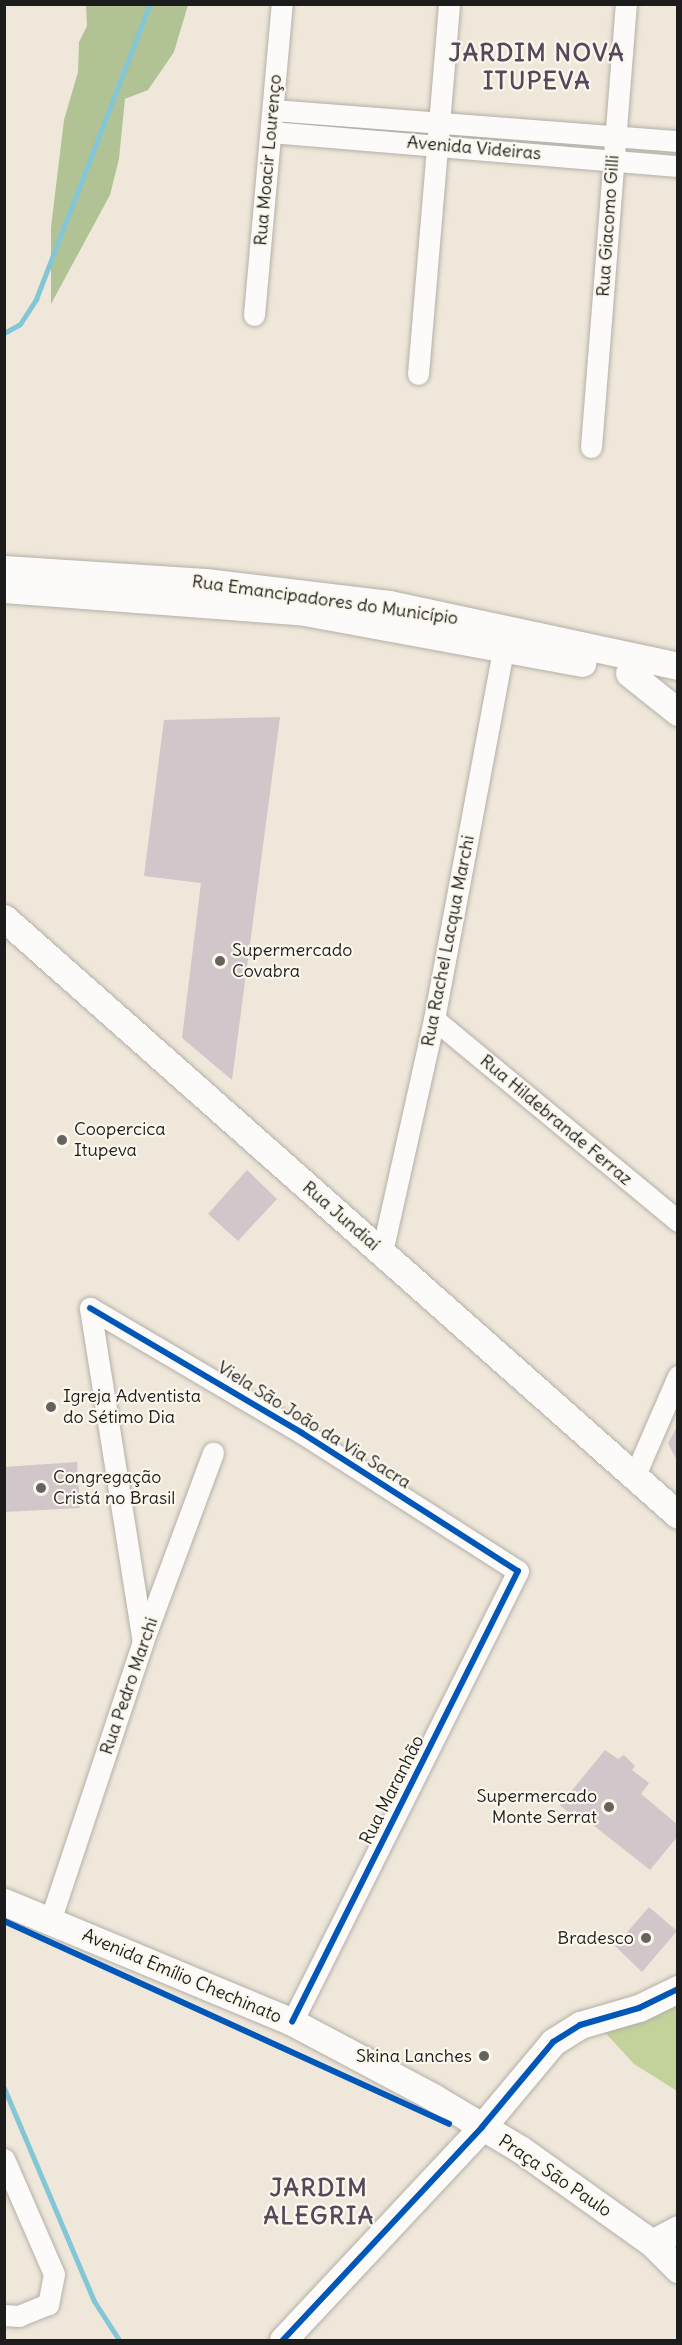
<!DOCTYPE html>
<meta charset="utf-8">
<style>
body{margin:0}
#map{position:relative;width:682px;height:2345px;overflow:hidden;background:#efe7da;font-family:Delius,sans-serif}
div>[style]{position:absolute}
.green>*{inset:0;background:#c3d19b}
.forest>*{inset:0;background:#b1c395}
.stream>*{height:5px;margin:-2.5px;padding:0 2.5px;transform-origin:2.5px;border-radius:2.5px;background:#83c7d6}
.building>*{inset:0;background:#d1c6ca}
.roads{filter:drop-shadow(0 0 2px #b4afa7) drop-shadow(0 0 2px #b4afa7)}
.minor>*{height:21px;margin:-10.5px;padding:0 10.5px;transform-origin:10.5px;border-radius:10.5px;background:#fdfbf9}
.major>*{height:27px;margin:-13.5px;padding:0 13.5px;transform-origin:13.5px;border-radius:13.5px;background:#fdfbf9}
.cycleway>*{height:6px;margin:-3px;padding:0 3px;transform-origin:3px;border-radius:3px;background:#0057b8}
.dots>*{width:16px;height:16px;translate:-50% -50%;box-sizing:border-box;border:3px solid #fbf7ec;border-radius:50%}
span{translate:-50% -50%;white-space:nowrap;text-align:center;line-height:1.15;-webkit-text-stroke:4.5px #fbf7ec;paint-order:stroke}
.street-label{font-size:18px;color:#1c1c1c}
.poi-label{font-size:18px;color:#1c1c1c}
.left{translate:0 -50%;text-align:left}
.right{translate:-100% -50%;text-align:right}
.district-label{font-size:24px;color:#55485a;font-weight:700;letter-spacing:1.5px}
.frame{position:absolute;inset:0;border:6px solid #1c1c1c;pointer-events:none}
</style>
<div id="map">
<div class="green">
<div style="clip-path:polygon(677px 2006px,677px 2091px,634px 2064px,600px 2027px)"></div>
</div>
<div class="forest">
<div style="clip-path:polygon(86px 5px,188px 5px,174px 52px,148px 90px,125px 99px,119px 159px,110px 195px,51px 304px,51px 227px,64px 120px,78px 72px,79px 42px,87px 26px)"></div>
</div>
<div class="stream">
<div style="left:4px;top:333px;width:18px;rotate:-29deg"></div>
<div style="left:20px;top:324px;width:30px;rotate:-57deg"></div>
<div style="left:36px;top:299px;width:316px;rotate:-68.9deg"></div>
<div style="left:4px;top:2088px;width:231px;rotate:67.1deg"></div>
<div style="left:94px;top:2301px;width:46px;rotate:57.3deg"></div>
</div>
<div class="building">
<div style="clip-path:polygon(280px 717px,232px 1080px,182px 1038px,201px 883px,144px 876px,164px 720px)"></div>
<div style="clip-path:polygon(247px 1170px,277px 1199px,238px 1241px,208px 1214px)"></div>
<div style="clip-path:polygon(678px 1425px,678px 1463px,668px 1443px)"></div>
<div style="clip-path:polygon(77px 1462px,80px 1508px,4px 1512px,4px 1467px)"></div>
<div style="clip-path:polygon(605px 1750px,618px 1759px,624px 1755px,635px 1766px,632px 1770px,649px 1783px,641px 1794px,678px 1825px,678px 1836px,650px 1870px,574px 1810px,570px 1814px,560px 1805px)"></div>
<div style="clip-path:polygon(649px 1907px,677px 1931px,642px 1972px,615px 1946px)"></div>
</div>
<div class="roads">
<div class="minor">
<div style="left:273px;top:110px;width:406px;rotate:4.4deg"></div>
<div style="left:271px;top:132px;width:408px;rotate:4.8deg"></div>
<div style="left:254px;top:315px;width:312px;rotate:-84.9deg"></div>
<div style="left:418px;top:374px;width:371px;rotate:-85.2deg"></div>
<div style="left:591px;top:447px;width:444px;rotate:-85.5deg"></div>
<div style="left:434px;top:1019px;width:317px;rotate:39.6deg"></div>
<div style="left:382px;top:1252px;width:239px;rotate:-77.4deg"></div>
<div style="left:434px;top:1019px;width:391px;rotate:-79.4deg"></div>
<div style="left:90px;top:1308px;width:246px;rotate:30.5deg"></div>
<div style="left:302px;top:1433px;width:256px;rotate:32.6deg"></div>
<div style="left:518px;top:1571px;width:504px;rotate:116.62deg"></div>
<div style="left:90px;top:1308px;width:337px;rotate:81deg"></div>
<div style="left:635px;top:1475px;width:108px;rotate:-66.5deg"></div>
<div style="left:50px;top:1921px;width:295px;rotate:-71.6deg"></div>
<div style="left:143px;top:1641px;width:201px;rotate:-69.6deg"></div>
<div style="left:4px;top:2159px;width:125px;rotate:66.5deg"></div>
<div style="left:54px;top:2274px;width:31px;rotate:101deg"></div>
<div style="left:48px;top:2304px;width:31px;rotate:158deg"></div>
<div style="left:19px;top:2316px;width:15px;rotate:-176deg"></div>
</div>
<div class="major">
<div style="left:4px;top:569px;width:201px;rotate:3.7deg"></div>
<div style="left:205px;top:582px;width:185px;rotate:6.8deg"></div>
<div style="left:389px;top:604px;width:296px;rotate:12.1deg"></div>
<div style="left:4px;top:589px;width:296px;rotate:4.3deg"></div>
<div style="left:299px;top:611px;width:288px;rotate:10.4deg"></div>
<div style="left:629px;top:673px;width:63px;rotate:38.5deg"></div>
<div style="left:4px;top:918px;width:900px;rotate:41.53deg"></div>
<div style="left:4px;top:1902px;width:312px;rotate:22.6deg"></div>
<div style="left:292px;top:2022px;width:160px;rotate:28deg"></div>
<div style="left:433px;top:2097px;width:101px;rotate:30.9deg"></div>
<div style="left:520px;top:2149px;width:162px;rotate:35.5deg"></div>
<div style="left:652px;top:2243px;width:37px;rotate:45deg"></div>
<div style="left:652px;top:2243px;width:30px;rotate:-28deg"></div>
<div style="left:283px;top:2340px;width:291px;rotate:-46.9deg"></div>
<div style="left:482px;top:2127px;width:111px;rotate:-50.1deg"></div>
<div style="left:553px;top:2042px;width:32px;rotate:-32deg"></div>
<div style="left:580px;top:2025px;width:61px;rotate:-16.1deg"></div>
<div style="left:639px;top:2008px;width:43px;rotate:-26deg"></div>
</div>
</div>
<div class="cycleway">
<div style="left:90px;top:1308px;width:246px;rotate:30.5deg"></div>
<div style="left:302px;top:1433px;width:256px;rotate:32.6deg"></div>
<div style="left:518px;top:1571px;width:504px;rotate:116.62deg"></div>
<div style="left:4px;top:1921px;width:489px;rotate:24.5deg"></div>
<div style="left:283px;top:2340px;width:291px;rotate:-46.9deg"></div>
<div style="left:482px;top:2127px;width:111px;rotate:-50.1deg"></div>
<div style="left:553px;top:2042px;width:32px;rotate:-32deg"></div>
<div style="left:580px;top:2025px;width:61px;rotate:-16.1deg"></div>
<div style="left:639px;top:2008px;width:43px;rotate:-26deg"></div>
</div>
<div class="dots">
<div style="left:220px;top:961px;background:#66635e"></div>
<div style="left:62px;top:1140px;background:#66635e"></div>
<div style="left:51px;top:1407px;background:#66635e"></div>
<div style="left:41px;top:1488px;background:#66635e"></div>
<div style="left:609px;top:1807px;background:#66635e"></div>
<div style="left:646px;top:1938px;background:#66635e"></div>
<div style="left:484px;top:2056px;background:#66635e"></div>
</div>
<div class="street-label">
<span style="left:474px;top:148px;rotate:5deg">Avenida Videiras</span>
<span style="left:268px;top:160px;rotate:-85deg">Rua Moacir Lourenço</span>
<span style="left:608px;top:226px;rotate:-86deg">Rua Giacomo Gilli</span>
<span style="left:325px;top:600px;rotate:8deg">Rua Emancipadores do Município</span>
<span style="left:448px;top:941px;rotate:-79deg">Rua Rachel Lacqua Marchi</span>
<span style="left:556px;top:1120px;rotate:40deg">Rua Hildebrande Ferraz</span>
<span style="left:341px;top:1216px;rotate:41deg">Rua Jundiaí</span>
<span style="left:314px;top:1425px;rotate:32deg">Viela São João da Via Sacra</span>
<span style="left:129px;top:1686px;rotate:-71deg">Rua Pedro Marchi</span>
<span style="left:392px;top:1790px;rotate:-63deg">Rua Maranhão</span>
<span style="left:182px;top:1976px;rotate:23deg">Avenida Emílio Chechinato</span>
<span style="left:555px;top:2176px;rotate:34deg">Praça São Paulo</span>
</div>
<div class="poi-label">
<span class="left" style="left:232px;top:961px">Supermercado<br>Covabra</span>
<span class="left" style="left:74px;top:1140px">Coopercica<br>Itupeva</span>
<span class="left" style="left:63px;top:1407px">Igreja Adventista<br>do Sétimo Dia</span>
<span class="left" style="left:53px;top:1488px">Congregação<br>Cristá no Brasil</span>
<span class="right" style="left:597px;top:1807px">Supermercado<br>Monte Serrat</span>
<span class="right" style="left:634px;top:1938px">Bradesco</span>
<span class="right" style="left:472px;top:2056px">Skina Lanches</span>
</div>
<div class="district-label">
<span style="left:537px;top:67px">JARDIM NOVA<br>ITUPEVA</span>
<span style="left:319px;top:2202px">JARDIM<br>ALEGRIA</span>
</div>
<div class="frame"></div>
</div>
